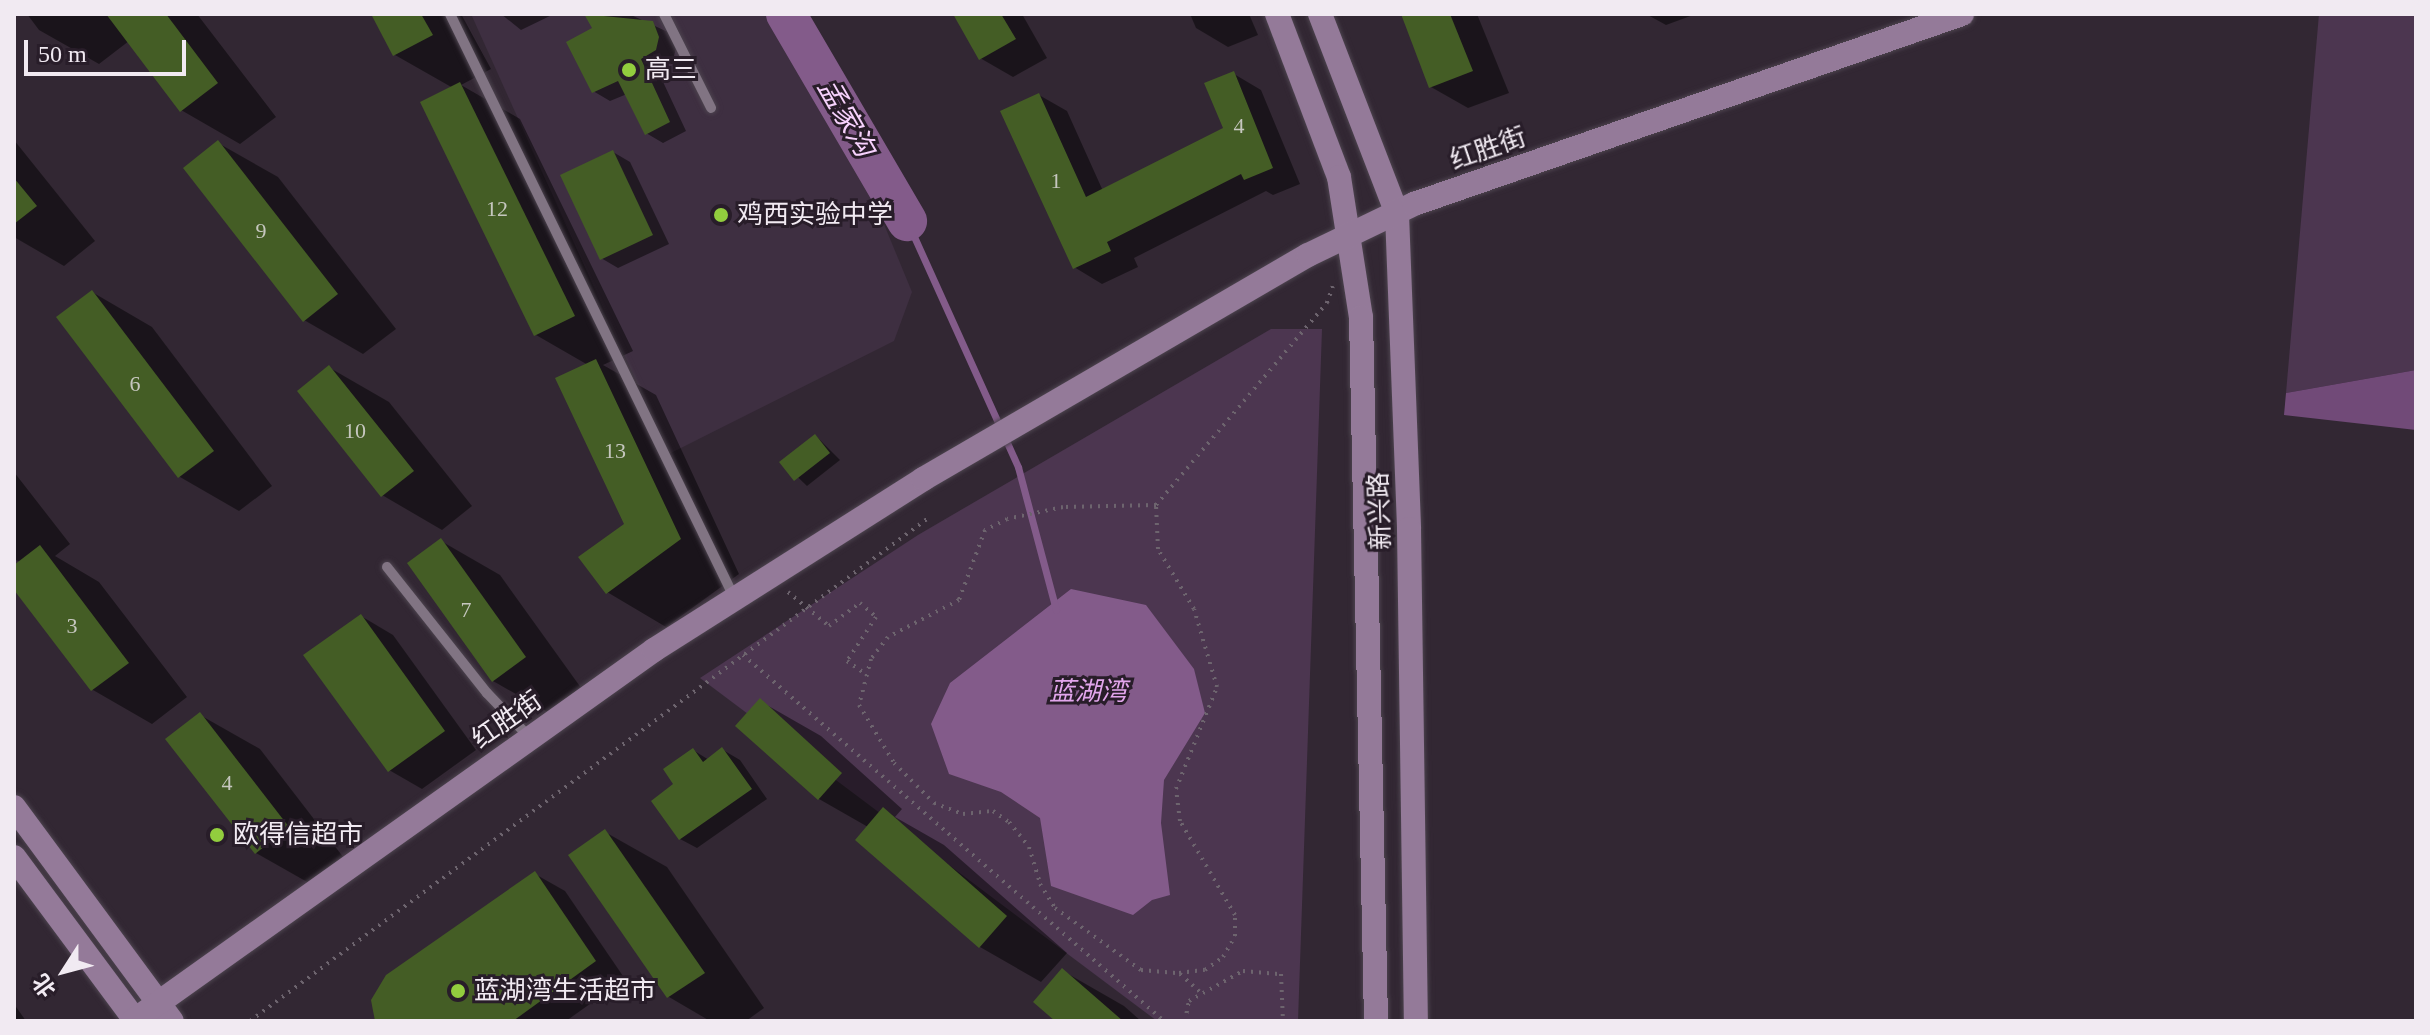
<!DOCTYPE html>
<meta charset="utf-8">
<style>
body{margin:0}
#map{position:relative;width:2430px;height:1035px;overflow:hidden;background:#322733;font-family:"Times New Roman","Noto Sans SC",serif}
div>[style]{position:absolute}
.built>*{inset:0;background:#3e2f41}
.green>*{inset:0;background:#4c3650}
.forest>*{inset:0;background:#714a78}
.water>*{inset:0;background:#835b8a}
.shadow>*{inset:0;background:#0007}
.stream>*{height:7px;margin:-3.5px;padding:0 3.5px;transform-origin:3.5px;border-radius:3.5px;background:#835b8a}
.river>*{height:40px;margin:-20px;padding:0 20px;transform-origin:20px;border-radius:20px;background:#835b8a}
.building>*{inset:0;background:#445d25}
.path>*{height:4px;margin-top:-2px;transform-origin:0;background:repeating-linear-gradient(90deg,#6d646e 0 2px,transparent 0 8px)}
.roads{filter:drop-shadow(0 0 2px #4d444f) drop-shadow(0 0 2px #4d444f)}
.lane>*{height:10px;margin:-5px;padding:0 5px;transform-origin:5px;border-radius:5px;background:#817483}
.secondary>*{height:24px;margin:-12px;padding:0 12px;transform-origin:12px;border-radius:12px;background:#947a99}
.dots>*{width:22px;height:22px;translate:-50% -50%;box-sizing:border-box;border:4px solid #281d29;border-radius:50%}
span{translate:-50% -50%;white-space:nowrap;text-align:center;line-height:1.15;-webkit-text-stroke:6px #281d29;paint-order:stroke}
.number-label{font-size:22px;color:#c6c7bf}
.number-label span{-webkit-text-stroke-width:0}
.poi-label{font-size:26px;color:#f1eaf2}
.left{translate:0 -50%;text-align:left}
.street-label{font-size:26px;color:#f1eaf2}
.park-label{font-size:26px;color:#e2a6ec;font-style:italic}
.water-label{font-size:28px;color:#f6d1fc;font-style:italic}
.frame{position:absolute;inset:0;border:16px solid #f1eaf2;pointer-events:none}
.north{position:absolute;left:24px;top:931px;width:80px;height:80px;-webkit-text-stroke:6px #281d29;paint-order:stroke;rotate:234deg;font-size:22px;font-weight:700;line-height:32px;text-align:center;color:#f1eaf2}
.north::after{content:'';display:block;margin:auto;width:28px;height:36px;background:#f1eaf2;clip-path:polygon(50% 0,100% 100%,50% 72%,0 100%)}
.scale{position:absolute;left:24px;top:40px;width:162px;height:36px;box-sizing:border-box;border:4px solid #f1eaf2;border-top:0;padding-left:10px;font-size:24px;line-height:28px;white-space:nowrap;color:#f1eaf2;-webkit-text-stroke:6px #281d29;paint-order:stroke}
</style>
<div id="map">
<div class="built">
<div style="clip-path:polygon(471px 14px,781px 14px,848px 137px,912px 292px,894px 341px,669px 454px)"></div>
</div>
<div class="green">
<div style="clip-path:polygon(2319px 14px,2416px 14px,2416px 370px,2286px 393px)"></div>
<div style="clip-path:polygon(1271px 329px,1322px 329px,1298px 1021px,1157px 1021px,700px 678px,918px 535px)"></div>
</div>
<div class="forest">
<div style="clip-path:polygon(2416px 370px,2416px 430px,2284px 415px,2286px 393px)"></div>
</div>
<div class="water">
<div style="clip-path:polygon(1071px 589px,1146px 605px,1194px 669px,1205px 713px,1164px 780px,1161px 823px,1170px 895px,1152px 900px,1133px 915px,1051px 886px,1040px 818px,1001px 792px,949px 774px,931px 724px,950px 683px)"></div>
</div>
<div class="shadow">
<div style="clip-path:polygon(27px 14px,197px 14px,276px 117px,240px 144px,181px 110px,129px 41px,99px 64px,39px 30px)"></div>
<div style="clip-path:polygon(373px 14px,461px 14px,491px 69px,461px 85px,520px 119px,633px 351px,603px 365px,656px 395px,739px 574px,666px 627px,607px 592px,627px 524px,588px 365px,536px 335px,453px 88px,395px 55px)"></div>
<div style="clip-path:polygon(501px 14px,554px 14px,521px 30px)"></div>
<div style="clip-path:polygon(587px 14px,629px 14px,670px 33px,676px 48px,673px 60px,657px 69px,686px 131px,663px 143px,646px 133px,627px 94px,610px 101px,593px 91px,595px 29px)"></div>
<div style="clip-path:polygon(955px 14px,1022px 14px,1047px 58px,1013px 77px,980px 58px)"></div>
<div style="clip-path:polygon(1190px 14px,1249px 14px,1258px 35px,1228px 47px,1196px 28px)"></div>
<div style="clip-path:polygon(1402px 14px,1477px 14px,1509px 93px,1468px 108px,1431px 87px)"></div>
<div style="clip-path:polygon(1646px 14px,1696px 14px,1666px 25px)"></div>
<div style="clip-path:polygon(1234px 74px,1261px 90px,1300px 184px,1273px 195px,1266px 191px,1134px 258px,1138px 267px,1102px 284px,1074px 267px,1039px 95px,1067px 111px,1103px 191px,1225px 129px)"></div>
<div style="clip-path:polygon(14px 140px,95px 241px,64px 266px,14px 237px)"></div>
<div style="clip-path:polygon(218px 143px,278px 177px,396px 329px,363px 354px,304px 320px)"></div>
<div style="clip-path:polygon(613px 152px,630px 162px,669px 244px,618px 268px,601px 258px)"></div>
<div style="clip-path:polygon(92px 292px,152px 327px,272px 486px,239px 511px,180px 477px)"></div>
<div style="clip-path:polygon(330px 368px,389px 402px,472px 506px,442px 530px,382px 495px)"></div>
<div style="clip-path:polygon(816px 436px,840px 460px,807px 486px,782px 462px)"></div>
<div style="clip-path:polygon(14px 472px,70px 544px,55px 556px,99px 582px,187px 697px,152px 724px,93px 690px,14px 587px,14px 567px,20px 562px,14px 559px)"></div>
<div style="clip-path:polygon(441px 541px,500px 575px,584px 692px,553px 715px,493px 681px)"></div>
<div style="clip-path:polygon(361px 616px,393px 635px,476px 750px,422px 789px,389px 770px)"></div>
<div style="clip-path:polygon(760px 701px,821px 736px,902px 809px,895px 817px,944px 845px,1067px 953px,1041px 982px,980px 947px,868px 827px,819px 799px)"></div>
<div style="clip-path:polygon(200px 715px,260px 749px,347px 862px,316px 887px,256px 853px)"></div>
<div style="clip-path:polygon(693px 750px,709px 760px,723px 750px,740px 760px,767px 799px,697px 848px,680px 839px,676px 785px)"></div>
<div style="clip-path:polygon(605px 832px,667px 867px,764px 1008px,746px 1021px,710px 1021px,669px 997px,570px 856px)"></div>
<div style="clip-path:polygon(535px 874px,565px 891px,625px 979px,566px 1021px,377px 1021px)"></div>
<div style="clip-path:polygon(1063px 971px,1124px 1006px,1141px 1021px,1058px 1021px)"></div>
<div style="clip-path:polygon(14px 1004px,26px 1021px,14px 1021px)"></div>
</div>
<div class="stream">
<div style="left:907px;top:221px;width:270px;rotate:65.7deg"></div>
<div style="left:1018px;top:467px;width:148px;rotate:75.1deg"></div>
</div>
<div class="river">
<div style="left:786px;top:14px;width:240px;rotate:59.7deg"></div>
</div>
<div class="building">
<div style="clip-path:polygon(106px 14px,166px 14px,218px 83px,180px 112px)"></div>
<div style="clip-path:polygon(371px 14px,421px 14px,433px 35px,393px 56px)"></div>
<div style="clip-path:polygon(584px 14px,653px 21px,659px 37px,656px 50px,641px 59px,670px 122px,645px 135px,618px 81px,592px 93px,566px 42px,592px 28px)"></div>
<div style="clip-path:polygon(953px 14px,1001px 14px,1016px 39px,979px 60px)"></div>
<div style="clip-path:polygon(1401px 14px,1450px 14px,1473px 71px,1429px 88px)"></div>
<div style="clip-path:polygon(1234px 71px,1273px 168px,1244px 180px,1241px 174px,1107px 242px,1111px 251px,1073px 269px,1000px 111px,1039px 93px,1086px 197px,1223px 128px,1204px 83px)"></div>
<div style="clip-path:polygon(460px 82px,575px 316px,534px 336px,420px 102px)"></div>
<div style="clip-path:polygon(218px 140px,338px 294px,303px 322px,183px 168px)"></div>
<div style="clip-path:polygon(613px 150px,653px 235px,600px 260px,560px 175px)"></div>
<div style="clip-path:polygon(14px 178px,37px 206px,14px 224px)"></div>
<div style="clip-path:polygon(92px 290px,214px 451px,178px 478px,56px 317px)"></div>
<div style="clip-path:polygon(596px 359px,681px 539px,606px 594px,578px 557px,624px 524px,555px 378px)"></div>
<div style="clip-path:polygon(329px 365px,414px 471px,381px 497px,297px 391px)"></div>
<div style="clip-path:polygon(815px 434px,830px 453px,794px 481px,779px 462px)"></div>
<div style="clip-path:polygon(441px 538px,526px 657px,492px 682px,407px 563px)"></div>
<div style="clip-path:polygon(40px 545px,129px 663px,91px 691px,14px 590px,14px 565px)"></div>
<div style="clip-path:polygon(361px 614px,445px 731px,388px 772px,303px 655px)"></div>
<div style="clip-path:polygon(760px 698px,842px 773px,818px 800px,735px 726px)"></div>
<div style="clip-path:polygon(200px 712px,289px 827px,255px 854px,165px 739px)"></div>
<div style="clip-path:polygon(722px 747px,752px 789px,679px 840px,651px 801px,673px 784px,663px 769px,693px 748px,703px 762px)"></div>
<div style="clip-path:polygon(883px 807px,1007px 916px,979px 948px,855px 840px)"></div>
<div style="clip-path:polygon(605px 829px,705px 973px,667px 998px,568px 855px)"></div>
<div style="clip-path:polygon(535px 871px,596px 961px,513px 1021px,375px 1021px,371px 1000px,386px 975px)"></div>
<div style="clip-path:polygon(1062px 968px,1123px 1021px,1055px 1021px,1033px 1002px)"></div>
</div>
<div class="path">
<div style="left:633px;top:14px;width:2px;rotate:90deg"></div>
<div style="left:1156px;top:505px;width:93px;rotate:178.8deg"></div>
<div style="left:1063px;top:507px;width:57px;rotate:167.9deg"></div>
<div style="left:1007px;top:519px;width:25px;rotate:153deg"></div>
<div style="left:985px;top:530px;width:75px;rotate:110.4deg"></div>
<div style="left:959px;top:600px;width:80px;rotate:152.5deg"></div>
<div style="left:888px;top:637px;width:28px;rotate:128deg"></div>
<div style="left:871px;top:659px;width:48px;rotate:104.6deg"></div>
<div style="left:859px;top:705px;width:68px;rotate:58.9deg"></div>
<div style="left:894px;top:763px;width:57px;rotate:45deg"></div>
<div style="left:934px;top:803px;width:31px;rotate:21deg"></div>
<div style="left:963px;top:814px;width:30px;rotate:-6deg"></div>
<div style="left:993px;top:811px;width:19px;rotate:35deg"></div>
<div style="left:1009px;top:822px;width:32px;rotate:51deg"></div>
<div style="left:1029px;top:847px;width:39px;rotate:73deg"></div>
<div style="left:1040px;top:884px;width:28px;rotate:58deg"></div>
<div style="left:1055px;top:908px;width:106px;rotate:35.8deg"></div>
<div style="left:1141px;top:970px;width:38px;rotate:5deg"></div>
<div style="left:1179px;top:973px;width:26px;rotate:-7deg"></div>
<div style="left:1205px;top:970px;width:22px;rotate:-36deg"></div>
<div style="left:1223px;top:957px;width:24px;rotate:-60deg"></div>
<div style="left:1235px;top:936px;width:21px;rotate:-90deg"></div>
<div style="left:1235px;top:915px;width:109px;rotate:-120.3deg"></div>
<div style="left:1180px;top:821px;width:32px;rotate:-97deg"></div>
<div style="left:1176px;top:789px;width:110px;rotate:-68.1deg"></div>
<div style="left:1217px;top:687px;width:81px;rotate:-106.4deg"></div>
<div style="left:1194px;top:609px;width:70px;rotate:-121deg"></div>
<div style="left:1158px;top:549px;width:44px;rotate:-92.6deg"></div>
<div style="left:1156px;top:505px;width:265px;rotate:-49.8deg"></div>
<div style="left:1327px;top:303px;width:18px;rotate:-71deg"></div>
<div style="left:788px;top:592px;width:53px;rotate:39.7deg"></div>
<div style="left:829px;top:626px;width:39px;rotate:-37deg"></div>
<div style="left:860px;top:603px;width:21px;rotate:41deg"></div>
<div style="left:876px;top:617px;width:53px;rotate:123.4deg"></div>
<div style="left:847px;top:661px;width:24px;rotate:35deg"></div>
<div style="left:743px;top:655px;width:558px;rotate:41deg"></div>
<div style="left:1180px;top:974px;width:30px;rotate:42deg"></div>
<div style="left:250px;top:1021px;width:843px;rotate:-36.56deg"></div>
<div style="left:1185px;top:1021px;width:20px;rotate:-79deg"></div>
<div style="left:1189px;top:1001px;width:62px;rotate:-29.1deg"></div>
<div style="left:1243px;top:971px;width:38px;rotate:5deg"></div>
<div style="left:1281px;top:974px;width:47px;rotate:87.6deg"></div>
</div>
<div class="roads">
<div class="lane">
<div style="left:450px;top:14px;width:648px;rotate:64.03deg"></div>
<div style="left:664px;top:14px;width:105px;rotate:63.4deg"></div>
<div style="left:387px;top:567px;width:161px;rotate:51.6deg"></div>
<div style="left:487px;top:693px;width:62px;rotate:46.3deg"></div>
</div>
<div class="secondary">
<div style="left:1277px;top:14px;width:174px;rotate:69.2deg"></div>
<div style="left:1339px;top:177px;width:142px;rotate:81.1deg"></div>
<div style="left:1361px;top:317px;width:704px;rotate:88.78deg"></div>
<div style="left:1320px;top:14px;width:214px;rotate:68.9deg"></div>
<div style="left:1397px;top:214px;width:315px;rotate:87.8deg"></div>
<div style="left:1409px;top:529px;width:492px;rotate:89.2deg"></div>
<div style="left:14px;top:807px;width:266px;rotate:53.6deg"></div>
<div style="left:14px;top:857px;width:204px;rotate:53.4deg"></div>
<div style="left:133px;top:1021px;width:640px;rotate:-35.45deg"></div>
<div style="left:654px;top:650px;width:319px;rotate:-32.4deg"></div>
<div style="left:923px;top:479px;width:445px;rotate:-30.2deg"></div>
<div style="left:1308px;top:255px;width:118px;rotate:-25.7deg"></div>
<div style="left:1414px;top:204px;width:580px;rotate:-19.12deg"></div>
</div>
</div>
<div class="dots">
<div style="left:629px;top:70px;background:#92cd3e"></div>
<div style="left:721px;top:215px;background:#92cd3e"></div>
<div style="left:217px;top:835px;background:#92cd3e"></div>
<div style="left:458px;top:991px;background:#92cd3e"></div>
</div>
<div class="number-label">
<span style="left:1239px;top:126px">4</span>
<span style="left:1056px;top:181px">1</span>
<span style="left:497px;top:209px">12</span>
<span style="left:261px;top:231px">9</span>
<span style="left:135px;top:384px">6</span>
<span style="left:355px;top:431px">10</span>
<span style="left:615px;top:451px">13</span>
<span style="left:466px;top:610px">7</span>
<span style="left:72px;top:626px">3</span>
<span style="left:227px;top:783px">4</span>
</div>
<div class="poi-label">
<span class="left" style="left:645px;top:70px">高三</span>
<span class="left" style="left:737px;top:215px">鸡西实验中学</span>
<span class="left" style="left:233px;top:835px">欧得信超市</span>
<span class="left" style="left:474px;top:991px">蓝湖湾生活超市</span>
</div>
<div class="street-label">
<span style="left:1488px;top:149px;rotate:-19deg">红胜街</span>
<span style="left:1380px;top:511px;rotate:-92deg">新兴路</span>
<span style="left:507px;top:720px;rotate:-35deg">红胜街</span>
</div>
<div class="park-label">
<span style="left:1088px;top:692px">蓝湖湾</span>
</div>
<div class="water-label">
<span style="left:846px;top:118px;rotate:60deg">孟家沟</span>
</div>
<div class="frame"></div>
<div class="north">北</div>
<div class="scale">50 m</div>
</div>
